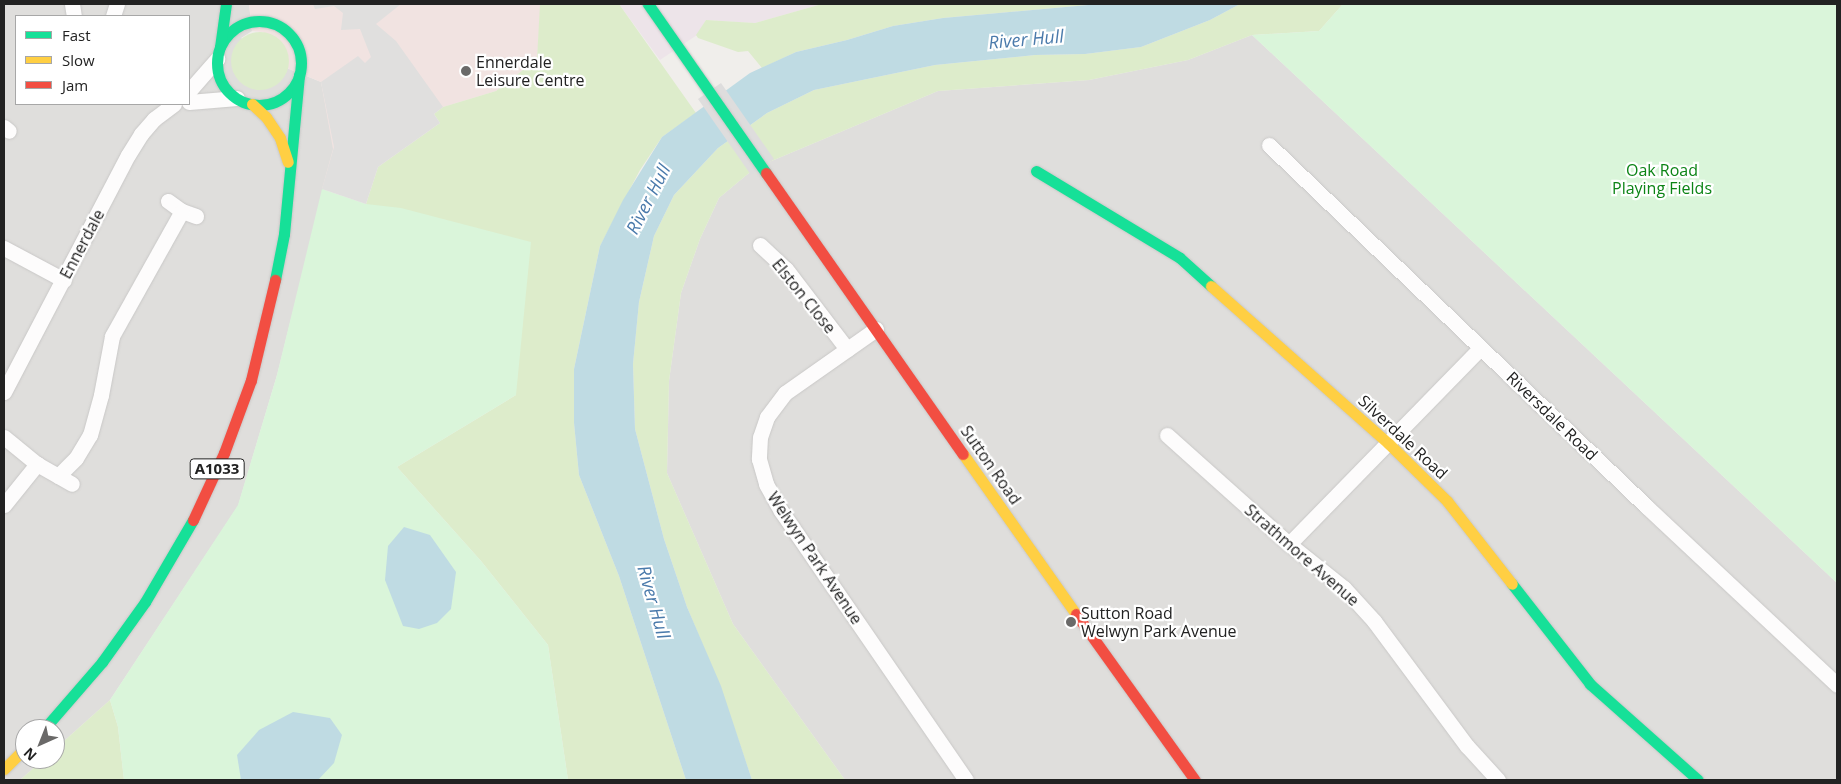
<!DOCTYPE html>
<style>
body{margin:0}
#map{position:relative;width:1841px;height:784px;overflow:hidden;background:#f0eeeb;font-family:"Open Sans",sans-serif}
div>[style]{position:absolute}
.residential>*{inset:0;background:#dfdedc}
.commercial>*{inset:0;background:#f1e3e1}
.industrial>*{inset:0;background:#ede4e9}
.grass>*{inset:0;background:#ddeccb}
.round{border-radius:50%}
.park>*{inset:0;background:#daf5da}
.parking>*{inset:0;background:#e0dfde}
.water>*{inset:0;background:#bfdbe3}
.pier>*{inset:0;background:#dedddd}
.roads{filter:drop-shadow(0 0 1px #c9c8c7) drop-shadow(0 0 1px #c9c8c7)}
.street>*{height:15px;margin:-7.5px;padding:0 7.5px;transform-origin:7.5px;border-radius:7.5px;background:#fdfcfc}
.fast>*{height:11px;margin:-5.5px;padding:0 5.5px;transform-origin:5.5px;border-radius:5.5px;background:#16e098}
.fast>.ring{margin:-5.5px;padding:0;box-sizing:content-box;background:none;border:11px solid #16e098;border-radius:50%}
.slow>*{height:11px;margin:-5.5px;padding:0 5.5px;transform-origin:5.5px;border-radius:5.5px;background:#ffcf43}
.jam>*{height:11px;margin:-5.5px;padding:0 5.5px;transform-origin:5.5px;border-radius:5.5px;background:#f24e42}
.dots>*{width:14px;height:14px;translate:-50% -50%;box-sizing:border-box;border:2px solid #fff;border-radius:50%}
span{translate:-50% -50%;white-space:nowrap;text-align:center;line-height:1.15;-webkit-text-stroke:4.5px #fff;paint-order:stroke}
.shield-label span{padding:1px 4px;background:#fff;border:1px solid;border-radius:4px;-webkit-text-stroke-width:0}
.shield-label{font-size:15px;color:#222;font-weight:700}
.poi-label{font-size:16px;color:#222}
.left{translate:0 -50%;text-align:left}
.park-label{font-size:16px;color:#0c8416}
.street-label{font-size:16px;color:#222}
.water-label{font-size:18px;color:#4a7aab;font-style:italic}
.frame{position:absolute;inset:0;border:5px solid #222;pointer-events:none}
.legend{position:absolute;left:15px;top:15px;width:175px;height:90px;box-sizing:border-box;background:#fff;border:1px solid #a7a7a7;margin:0;padding:6px 9px;list-style:none;font-size:15px;color:#222}
.legend li{display:flex;align-items:center;gap:10px;height:25px}
.legend b{width:25px;border:1px solid #a7a7a7}
.north{position:absolute;left:15px;top:719px;width:50px;height:50px;box-sizing:border-box;background:#fff;border:1px solid #a7a7a7;border-radius:50%;rotate:224deg;font-size:14px;font-weight:700;line-height:20px;text-align:center;color:#222}
.north::after{content:'';display:block;margin:auto;width:18px;height:22px;background:#6a6968;clip-path:polygon(50% 0,100% 100%,50% 72%,0 100%)}
</style>
<div id="map">
<div class="residential">
<div style="clip-path:polygon(evenodd,4px 4px,249px 4px,252px 31px,241px 38px,289px 69px,321px 82px,334px 147px,277px 375px,238px 506px,110px 700px,55px 749px,55px 729px,25px 729px,25px 759px,44px 759px,20px 780px,4px 780px,4px 4px,16px 16px,189px 16px,189px 104px,16px 104px,16px 16px)"></div>
<div style="clip-path:polygon(1252px 35px,1837px 583px,1837px 780px,845px 780px,733px 624px,667px 473px,669px 381px,681px 293px,700px 239px,719px 198px,755px 168px,938px 91px,1089px 80px,1188px 60px)"></div>
</div>
<div class="commercial">
<div style="clip-path:polygon(249px 4px,541px 4px,537px 59px,496px 91px,443px 107px,322px 189px,333px 149px,321px 82px,289px 69px,263px 32px,252px 31px)"></div>
</div>
<div class="industrial">
<div style="clip-path:polygon(619px 4px,822px 4px,755px 23px,706px 20px,697px 35px,660px 60px)"></div>
</div>
<div class="grass">
<div style="clip-path:polygon(540px 4px,619px 4px,696px 113px,662px 137px,640px 170px,600px 246px,574px 369px,574px 423px,579px 475px,619px 576px,686px 780px,568px 780px,548px 645px,481px 561px,397px 467px,516px 395px,366px 204px,378px 167px,440px 123px,434px 114px,443px 107px,496px 91px,537px 59px)"></div>
<div style="clip-path:polygon(822px 4px,1099px 4px,943px 18px,893px 26px,847px 40px,796px 52px,762px 68px,748px 51px,738px 52px,698px 38px,696px 35px,706px 20px,755px 23px)"></div>
<div style="clip-path:polygon(1240px 4px,1343px 4px,1319px 31px,1252px 35px,1188px 60px,1089px 80px,938px 91px,755px 168px,719px 198px,700px 239px,681px 293px,669px 381px,667px 473px,733px 624px,845px 780px,752px 780px,720px 686px,687px 607px,664px 539px,635px 429px,633px 364px,639px 302px,654px 236px,674px 195px,718px 148px,767px 113px,814px 90px,935px 65px,1035px 55px,1085px 54px,1141px 47px,1210px 20px)"></div>
<div class="round" style="left:231px;top:32px;width:58px;height:58px"></div>
<div style="clip-path:polygon(110px 700px,118px 727px,124px 780px,20px 780px,44px 759px,55px 759px,55px 749px)"></div>
</div>
<div class="park">
<div style="clip-path:polygon(1343px 4px,1837px 4px,1837px 583px,1252px 35px,1319px 31px)"></div>
<div style="clip-path:polygon(322px 189px,366px 204px,401px 208px,531px 242px,516px 395px,397px 467px,481px 561px,548px 645px,568px 780px,124px 780px,118px 727px,110px 700px,238px 505px,277px 375px)"></div>
</div>
<div class="parking">
<div style="clip-path:polygon(313px 4px,401px 4px,376px 24px,396px 41px,443px 107px,434px 114px,440px 123px,378px 167px,366px 204px,322px 189px,334px 147px,321px 82px,358px 56px,365px 63px,371px 57px,360px 29px,341px 30px,343px 13px,334px 6px,315px 9px)"></div>
</div>
<div class="water">
<div style="clip-path:polygon(1099px 4px,1240px 4px,1210px 20px,1141px 47px,1085px 54px,1035px 55px,935px 65px,814px 90px,767px 113px,718px 148px,674px 195px,654px 236px,639px 302px,633px 364px,635px 429px,664px 539px,687px 607px,721px 686px,752px 780px,686px 780px,619px 576px,579px 475px,574px 423px,574px 369px,600px 246px,623px 200px,662px 137px,750px 73px,796px 52px,847px 40px,893px 26px,943px 18px)"></div>
<div style="clip-path:polygon(404px 527px,430px 535px,456px 572px,451px 609px,437px 623px,419px 629px,403px 626px,385px 580px,388px 546px)"></div>
<div style="clip-path:polygon(293px 712px,330px 718px,342px 735px,334px 763px,318px 780px,241px 780px,237px 755px,259px 730px)"></div>
</div>
<div class="pier">
<div style="clip-path:polygon(721px 83px,774px 159px,751px 175px,698px 99px)"></div>
</div>
<div class="roads">
<div class="street">
<div style="left:72px;top:4px;width:12px;rotate:81deg"></div>
<div style="left:113px;top:16px;width:13px;rotate:-72deg"></div>
<div style="left:189px;top:91px;width:43px;rotate:-48.8deg"></div>
<div style="left:189px;top:102px;width:48px;rotate:-4.8deg"></div>
<div style="left:4px;top:127px;width:6px;rotate:39deg"></div>
<div style="left:1269px;top:145px;width:523px;rotate:43.76deg"></div>
<div style="left:1647px;top:507px;width:260px;rotate:43.1deg"></div>
<div style="left:168px;top:201px;width:17px;rotate:36deg"></div>
<div style="left:182px;top:211px;width:15px;rotate:20deg"></div>
<div style="left:760px;top:245px;width:35px;rotate:43deg"></div>
<div style="left:786px;top:269px;width:101px;rotate:52.7deg"></div>
<div style="left:4px;top:248px;width:68px;rotate:28.1deg"></div>
<div style="left:876px;top:329px;width:111px;rotate:144.9deg"></div>
<div style="left:785px;top:393px;width:30px;rotate:127deg"></div>
<div style="left:767px;top:417px;width:21px;rotate:109deg"></div>
<div style="left:760px;top:437px;width:22px;rotate:93deg"></div>
<div style="left:759px;top:459px;width:26px;rotate:74deg"></div>
<div style="left:766px;top:484px;width:31px;rotate:61deg"></div>
<div style="left:781px;top:511px;width:326px;rotate:55.5deg"></div>
<div style="left:4px;top:392px;width:267px;rotate:-62.4deg"></div>
<div style="left:128px;top:155px;width:25px;rotate:-58deg"></div>
<div style="left:141px;top:134px;width:20px;rotate:-49deg"></div>
<div style="left:154px;top:119px;width:25px;rotate:-37deg"></div>
<div style="left:1167px;top:435px;width:164px;rotate:41.8deg"></div>
<div style="left:1289px;top:544px;width:70px;rotate:38.7deg"></div>
<div style="left:1344px;top:588px;width:45px;rotate:47.7deg"></div>
<div style="left:1374px;top:621px;width:156px;rotate:53.4deg"></div>
<div style="left:1467px;top:746px;width:46px;rotate:47.6deg"></div>
<div style="left:4px;top:437px;width:43px;rotate:39.3deg"></div>
<div style="left:37px;top:464px;width:40px;rotate:29.7deg"></div>
<div style="left:58px;top:476px;width:25px;rotate:-45deg"></div>
<div style="left:76px;top:458px;width:27px;rotate:-59deg"></div>
<div style="left:90px;top:435px;width:41px;rotate:-74.6deg"></div>
<div style="left:101px;top:395px;width:60px;rotate:-79.4deg"></div>
<div style="left:112px;top:336px;width:143px;rotate:-60.8deg"></div>
<div style="left:4px;top:505px;width:53px;rotate:-51.2deg"></div>
<div style="left:1289px;top:544px;width:274px;rotate:-45.7deg"></div>
</div>
<div class="fast">
<div style="left:648px;top:4px;width:206px;rotate:55.1deg"></div>
<div class="ring" style="left:217px;top:21px;width:73px;height:73px"></div>
<div style="left:220px;top:47px;width:43px;rotate:-82.1deg"></div>
<div style="left:1036px;top:171px;width:168px;rotate:31.1deg"></div>
<div style="left:1180px;top:258px;width:42px;rotate:42.1deg"></div>
<div style="left:275px;top:280px;width:47px;rotate:-78.9deg"></div>
<div style="left:284px;top:234px;width:160px;rotate:-84.6deg"></div>
<div style="left:1512px;top:584px;width:127px;rotate:52deg"></div>
<div style="left:1590px;top:684px;width:144px;rotate:41.6deg"></div>
<div style="left:44px;top:729px;width:89px;rotate:-49.1deg"></div>
<div style="left:102px;top:662px;width:74px;rotate:-54.4deg"></div>
<div style="left:145px;top:602px;width:95px;rotate:-59.7deg"></div>
</div>
<div class="slow">
<div style="left:252px;top:104px;width:19px;rotate:43deg"></div>
<div style="left:266px;top:117px;width:25px;rotate:56deg"></div>
<div style="left:280px;top:138px;width:25px;rotate:72deg"></div>
<div style="left:1211px;top:286px;width:237px;rotate:41.6deg"></div>
<div style="left:1388px;top:443px;width:83px;rotate:44.5deg"></div>
<div style="left:1447px;top:501px;width:105px;rotate:51.9deg"></div>
<div style="left:963px;top:454px;width:196px;rotate:54.8deg"></div>
<div style="left:4px;top:769px;width:30px;rotate:-45deg"></div>
</div>
<div class="jam">
<div style="left:766px;top:173px;width:343px;rotate:55deg"></div>
<div style="left:193px;top:520px;width:74px;rotate:-65.2deg"></div>
<div style="left:224px;top:453px;width:78px;rotate:-69.7deg"></div>
<div style="left:251px;top:380px;width:103px;rotate:-76.5deg"></div>
<div style="left:1076px;top:614px;width:204px;rotate:54.4deg"></div>
</div>
</div>
<div class="dots">
<div style="left:466px;top:71px;background:#6a6968"></div>
<div style="left:1071px;top:622px;background:#6a6968"></div>
</div>
<div class="shield-label">
<span style="left:217px;top:469px">A1033</span>
</div>
<div class="poi-label">
<span class="left" style="left:476px;top:71px">Ennerdale<br>Leisure Centre</span>
<span class="left" style="left:1081px;top:622px">Sutton Road<br>Welwyn Park Avenue</span>
</div>
<div class="park-label">
<span style="left:1662px;top:179px">Oak Road<br>Playing Fields</span>
</div>
<div class="street-label">
<span style="left:82px;top:244px;rotate:-62deg">Ennerdale</span>
<span style="left:804px;top:296px;rotate:51deg">Elston Close</span>
<span style="left:1552px;top:416px;rotate:44deg">Riversdale Road</span>
<span style="left:1403px;top:437px;rotate:43deg">Silverdale Road</span>
<span style="left:991px;top:465px;rotate:55deg">Sutton Road</span>
<span style="left:1302px;top:555px;rotate:41deg">Strathmore Avenue</span>
<span style="left:815px;top:558px;rotate:56deg">Welwyn Park Avenue</span>
</div>
<div class="water-label">
<span style="left:1026px;top:39px;rotate:-5deg">River Hull</span>
<span style="left:648px;top:199px;rotate:-63deg">River Hull</span>
<span style="left:654px;top:602px;rotate:74deg">River Hull</span>
</div>
<div class="frame"></div>
<ul class="legend">
<li><b style="height:6px;background:#16e098"></b>Fast</li>
<li><b style="height:6px;background:#ffcf43"></b>Slow</li>
<li><b style="height:6px;background:#f24e42"></b>Jam</li>
</ul>
<div class="north">N</div>
</div>
